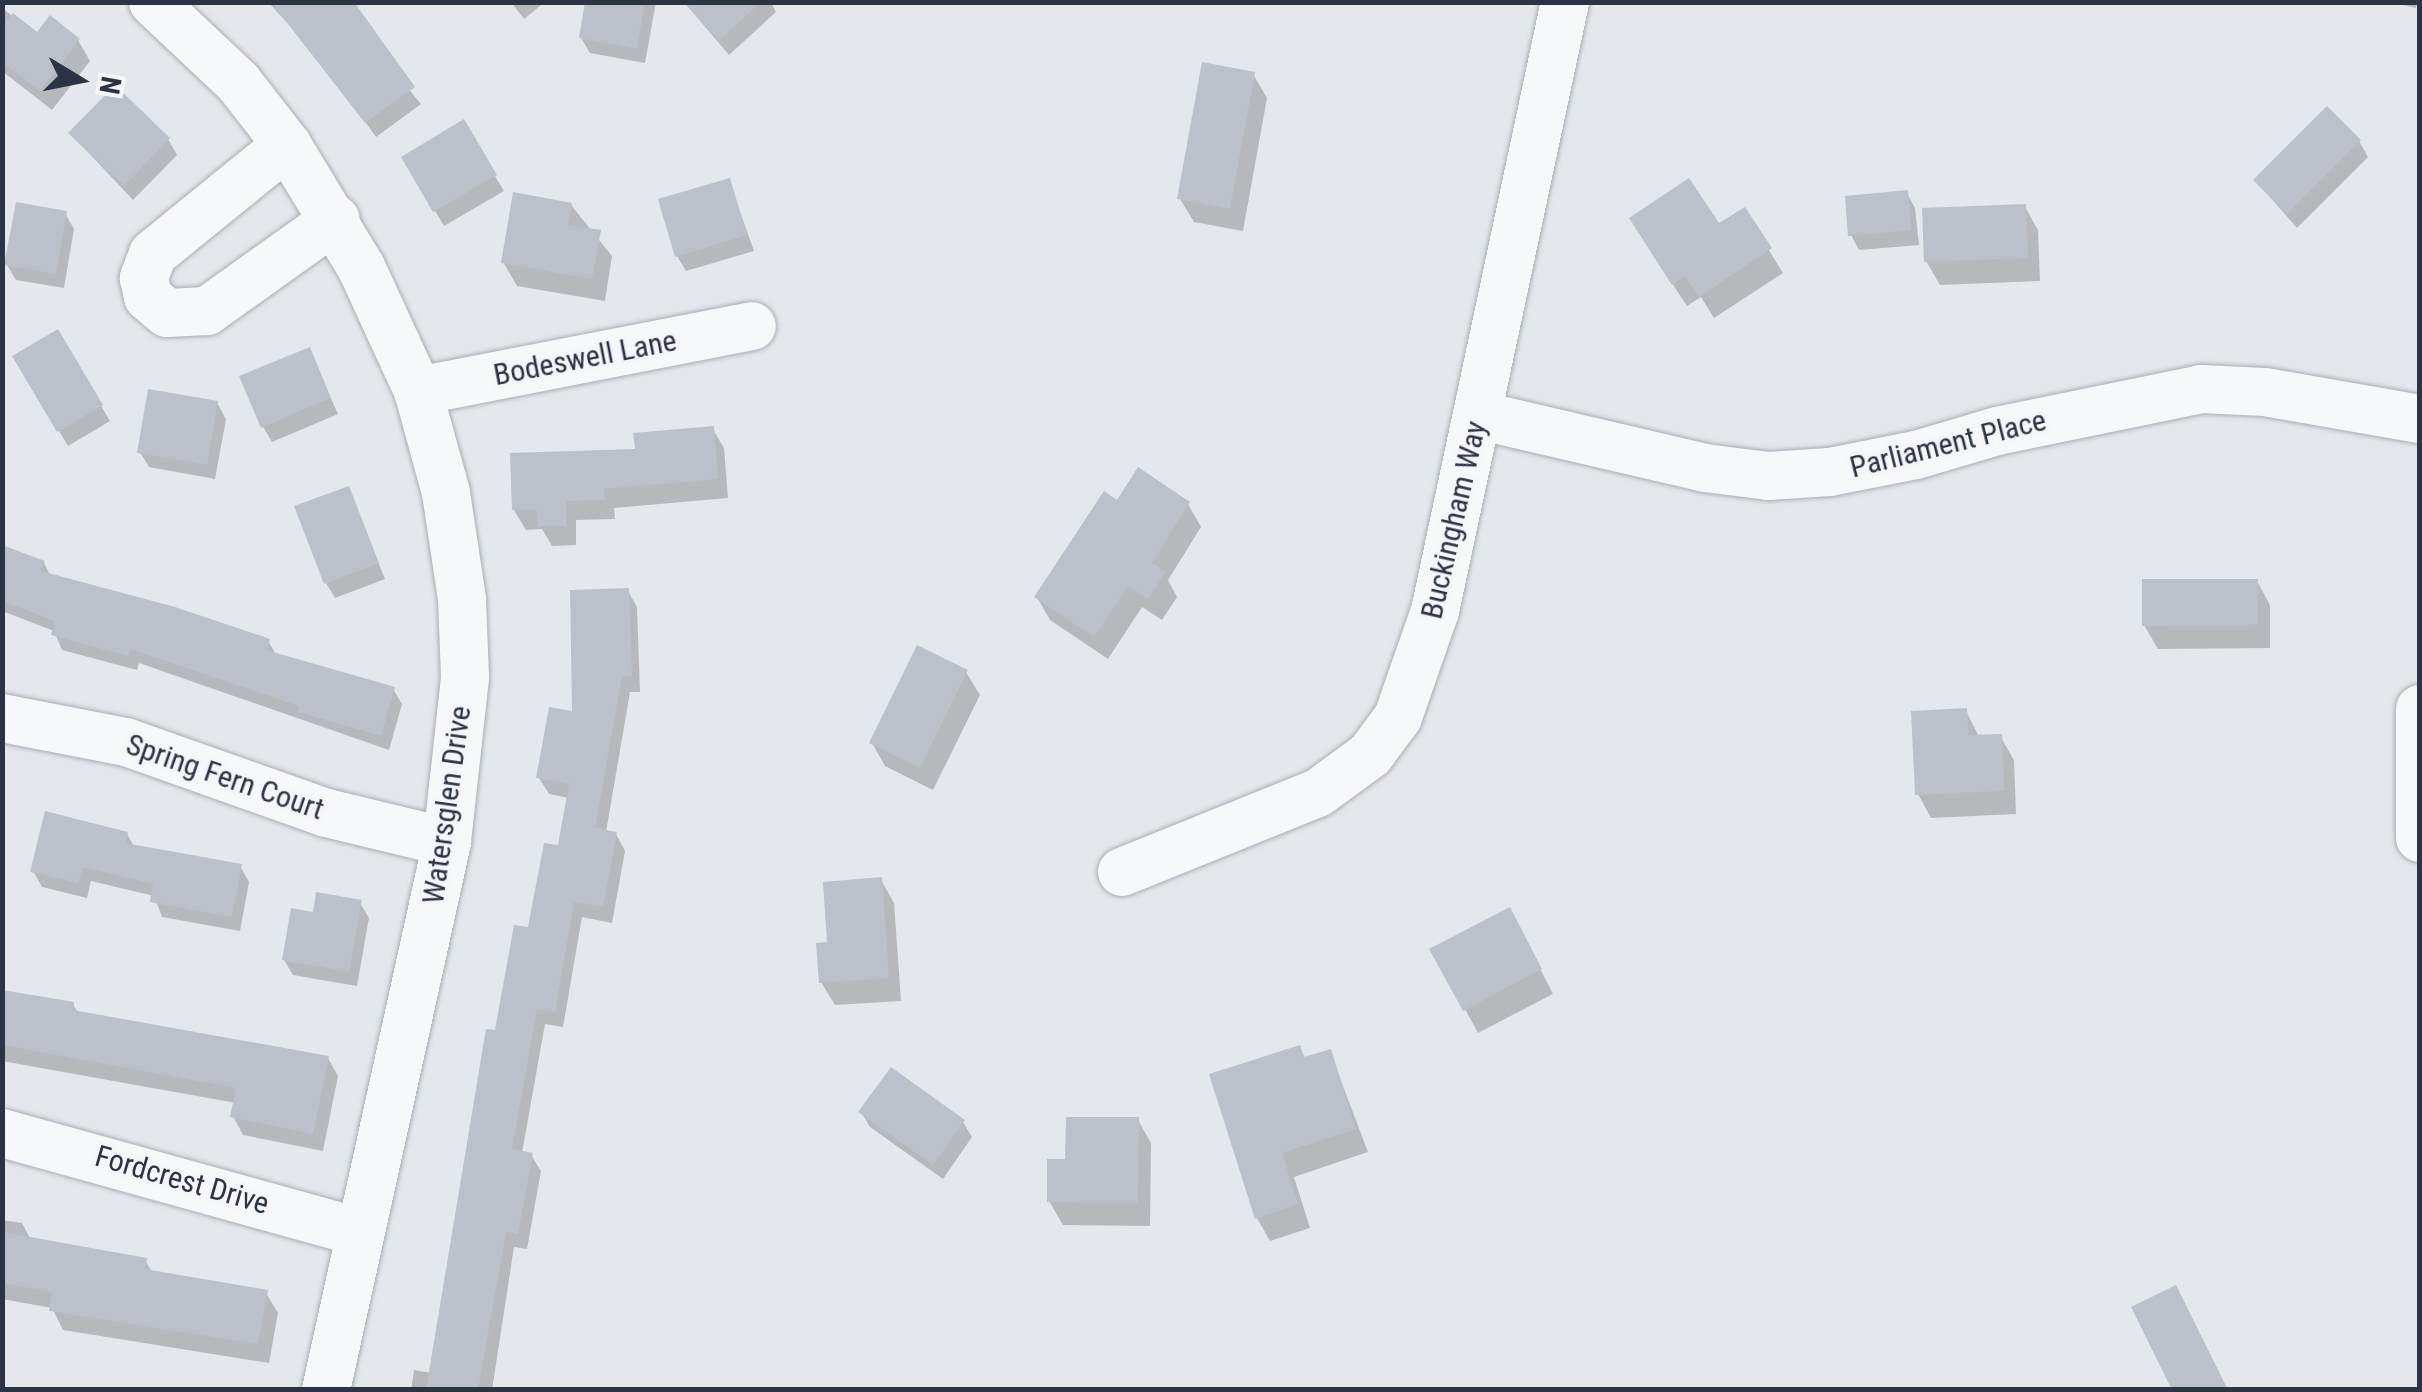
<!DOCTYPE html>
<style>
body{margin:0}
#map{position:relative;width:2422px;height:1392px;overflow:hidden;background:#e4e7ec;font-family:"Roboto Condensed",sans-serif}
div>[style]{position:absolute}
.shadow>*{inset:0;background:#0003}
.building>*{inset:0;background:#bbc0ca}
.roads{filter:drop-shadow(0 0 2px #a9aeb7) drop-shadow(0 0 2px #a9aeb7)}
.minor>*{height:48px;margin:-24px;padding:0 24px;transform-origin:24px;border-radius:24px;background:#f7f8fa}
span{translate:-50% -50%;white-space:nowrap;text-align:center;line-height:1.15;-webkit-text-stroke:8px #f4f6f9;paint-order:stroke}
.street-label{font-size:30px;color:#2b3445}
.frame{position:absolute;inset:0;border:5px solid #2b3445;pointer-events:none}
.north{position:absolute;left:30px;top:30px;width:100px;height:100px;-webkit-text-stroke:8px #f4f6f9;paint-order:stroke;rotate:100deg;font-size:28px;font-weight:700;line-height:40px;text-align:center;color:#2b3445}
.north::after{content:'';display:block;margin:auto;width:35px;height:45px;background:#2b3445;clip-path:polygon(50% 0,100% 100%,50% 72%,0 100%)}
</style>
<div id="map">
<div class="shadow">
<div style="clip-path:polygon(268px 2px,337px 2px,421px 104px,376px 137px,318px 56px)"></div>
<div style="clip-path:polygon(511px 2px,545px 2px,524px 19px)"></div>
<div style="clip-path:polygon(587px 2px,656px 2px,645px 63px,590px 53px,581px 38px)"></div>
<div style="clip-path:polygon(684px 2px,771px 2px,776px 12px,729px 55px)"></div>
<div style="clip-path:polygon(2390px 2px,2417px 2px,2416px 8px)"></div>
<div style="clip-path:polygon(2px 8px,37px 35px,78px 40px,90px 61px,52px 110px,2px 71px)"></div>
<div style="clip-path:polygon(1253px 74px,1267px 98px,1243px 231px,1194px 222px,1180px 199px)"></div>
<div style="clip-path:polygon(463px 123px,504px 191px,444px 226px,404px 158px)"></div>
<div style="clip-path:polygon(71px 134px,168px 139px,177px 155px,133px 200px)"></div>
<div style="clip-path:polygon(2359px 141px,2368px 157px,2297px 228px,2256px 181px)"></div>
<div style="clip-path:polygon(729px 181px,754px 251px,686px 271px,677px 256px)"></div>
<div style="clip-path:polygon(1907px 193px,1915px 208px,1919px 245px,1859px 250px,1851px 235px)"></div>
<div style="clip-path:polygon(571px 205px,612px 256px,605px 301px,517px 286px,503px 262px)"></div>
<div style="clip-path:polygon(2025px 207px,2038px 230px,2040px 281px,1940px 285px,1926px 261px)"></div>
<div style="clip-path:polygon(1744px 210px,1783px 273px,1714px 318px,1701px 297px,1687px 306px,1645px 242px,1718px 227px)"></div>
<div style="clip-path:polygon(65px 213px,74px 229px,64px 288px,16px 280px,7px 265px)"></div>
<div style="clip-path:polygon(57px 332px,110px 421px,68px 446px,15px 357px)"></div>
<div style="clip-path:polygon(309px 350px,338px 414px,272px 442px,263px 427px)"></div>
<div style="clip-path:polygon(217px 403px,226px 419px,215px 479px,149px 467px,140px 452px)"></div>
<div style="clip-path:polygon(712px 428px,724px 448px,728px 498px,614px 508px,615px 519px,576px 520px,576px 545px,552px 546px,542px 529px,526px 530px,514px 510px,638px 451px)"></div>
<div style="clip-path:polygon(348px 489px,385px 579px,335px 598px,326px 583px)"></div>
<div style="clip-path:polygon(1118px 503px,1188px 504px,1201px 527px,1168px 580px,1177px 597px,1162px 620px,1142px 607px,1108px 659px,1050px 620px,1037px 597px)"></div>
<div style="clip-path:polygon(2px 547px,44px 563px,51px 577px,268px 641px,277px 656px,393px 689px,402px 704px,389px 750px,139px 663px,137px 670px,62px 650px,54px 631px,2px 611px)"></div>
<div style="clip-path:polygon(2257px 581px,2270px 605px,2270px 648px,2158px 649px,2144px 625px)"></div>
<div style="clip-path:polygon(628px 591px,637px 607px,640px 692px,630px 692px,606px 832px,616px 834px,625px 851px,612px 923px,582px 917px,563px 1027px,545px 1024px,522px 1153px,531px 1155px,541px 1171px,527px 1249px,514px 1247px,492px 1390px,411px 1390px,414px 1370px,432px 1373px,497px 1033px,560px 848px,569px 798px,549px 794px,539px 778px,575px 714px)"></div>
<div style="clip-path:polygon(966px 672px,980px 695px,933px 790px,885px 766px,872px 743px)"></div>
<div style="clip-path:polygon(1966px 711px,1979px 737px,2000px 736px,2014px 760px,2016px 814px,1931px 818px,1918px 794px)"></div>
<div style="clip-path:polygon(127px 834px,135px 848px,240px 866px,249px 882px,240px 931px,162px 917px,154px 896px,91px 881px,87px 898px,42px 887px,33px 871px)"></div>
<div style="clip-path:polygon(881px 880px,894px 903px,901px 1001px,835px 1005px,821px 982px,830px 944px)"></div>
<div style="clip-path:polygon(360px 903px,369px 918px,357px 986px,293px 975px,284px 960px,315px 915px)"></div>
<div style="clip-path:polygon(1522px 933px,1553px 994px,1478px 1033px,1433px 950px)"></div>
<div style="clip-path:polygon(2px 992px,73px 1004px,78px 1013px,328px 1058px,338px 1076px,323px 1151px,243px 1135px,233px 1116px,236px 1103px,2px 1061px)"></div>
<div style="clip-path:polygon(1299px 1048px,1306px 1059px,1330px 1052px,1368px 1152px,1294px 1177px,1310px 1228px,1270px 1241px,1257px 1218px)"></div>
<div style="clip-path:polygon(861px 1112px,963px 1122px,972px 1137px,943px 1179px,870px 1127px)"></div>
<div style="clip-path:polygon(1138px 1120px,1151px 1143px,1150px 1226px,1063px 1225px,1049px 1201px,1068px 1161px)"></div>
<div style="clip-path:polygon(2px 1220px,22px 1223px,31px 1240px,145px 1260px,152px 1272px,266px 1293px,278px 1313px,269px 1363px,63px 1330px,52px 1308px,2px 1299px)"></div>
</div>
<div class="building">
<div style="clip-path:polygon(271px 2px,354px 2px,415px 87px,365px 123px)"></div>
<div style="clip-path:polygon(585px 2px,645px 2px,637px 49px,579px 38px)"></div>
<div style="clip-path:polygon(684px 2px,761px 2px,719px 41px)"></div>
<div style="clip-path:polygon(13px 13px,37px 32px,50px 15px,80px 39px,40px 91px,2px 62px,2px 27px)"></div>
<div style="clip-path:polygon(1202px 62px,1255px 72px,1230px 209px,1177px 199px)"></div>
<div style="clip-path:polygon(115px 85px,170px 138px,124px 186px,68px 133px)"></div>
<div style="clip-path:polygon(2327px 106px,2361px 140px,2287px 214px,2253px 180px)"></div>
<div style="clip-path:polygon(464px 119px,497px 175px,433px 212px,401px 157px)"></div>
<div style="clip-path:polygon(730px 178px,747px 235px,675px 257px,658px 199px)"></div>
<div style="clip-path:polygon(1689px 178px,1719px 223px,1745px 207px,1772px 248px,1699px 297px,1685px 276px,1672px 285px,1629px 218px)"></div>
<div style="clip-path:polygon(1908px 190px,1911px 230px,1848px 236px,1845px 196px)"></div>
<div style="clip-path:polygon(513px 192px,572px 203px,568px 225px,601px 230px,592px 279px,501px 263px)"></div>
<div style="clip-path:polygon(16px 202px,67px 211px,56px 274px,4px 265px)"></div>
<div style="clip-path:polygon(2026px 204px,2028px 258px,1924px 262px,1922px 208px)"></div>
<div style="clip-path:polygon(58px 329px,103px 405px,57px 432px,12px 356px)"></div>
<div style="clip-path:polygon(310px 347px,331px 398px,261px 428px,239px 376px)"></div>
<div style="clip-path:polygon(148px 389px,218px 401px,207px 465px,137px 453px)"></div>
<div style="clip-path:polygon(714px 426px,718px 479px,604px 489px,605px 500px,566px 501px,566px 526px,538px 526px,537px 510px,512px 510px,510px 453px,635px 449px,633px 433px)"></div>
<div style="clip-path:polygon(1138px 467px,1190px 502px,1152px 563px,1166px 572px,1148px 599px,1128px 586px,1094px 637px,1034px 597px,1104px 491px,1117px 500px)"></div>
<div style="clip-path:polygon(349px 486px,379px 563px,324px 584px,294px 506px)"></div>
<div style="clip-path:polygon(2px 545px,45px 561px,41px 571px,175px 607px,270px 639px,266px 650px,395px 687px,381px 736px,298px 712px,299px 706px,130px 649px,128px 656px,51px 635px,55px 621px,2px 601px)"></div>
<div style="clip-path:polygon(2142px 579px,2258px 579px,2258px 625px,2142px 626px)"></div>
<div style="clip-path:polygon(629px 588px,632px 676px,622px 676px,595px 828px,617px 832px,603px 907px,574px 902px,555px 1012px,537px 1009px,512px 1149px,533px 1153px,518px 1234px,506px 1232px,478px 1390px,426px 1390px,486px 1029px,495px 1030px,514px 925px,528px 927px,544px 843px,558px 845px,569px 784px,536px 778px,549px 707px,572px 711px,570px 590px)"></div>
<div style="clip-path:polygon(917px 645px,968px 670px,920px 768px,869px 743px)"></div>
<div style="clip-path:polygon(1967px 708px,1969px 735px,2002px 734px,2004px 791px,1915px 795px,1911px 711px)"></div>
<div style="clip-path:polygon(45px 811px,128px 832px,125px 843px,242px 864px,232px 917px,150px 902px,153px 884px,83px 867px,78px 883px,30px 872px)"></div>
<div style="clip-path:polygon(882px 877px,889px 978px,819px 983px,816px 943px,827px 942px,823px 882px)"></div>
<div style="clip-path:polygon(316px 892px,362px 900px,349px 972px,282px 960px,291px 908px,313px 912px)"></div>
<div style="clip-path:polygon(1510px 907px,1542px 969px,1463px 1011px,1429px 949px)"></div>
<div style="clip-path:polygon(2px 990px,74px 1002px,73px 1010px,329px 1056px,313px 1134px,230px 1117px,236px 1088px,2px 1045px)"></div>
<div style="clip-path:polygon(1300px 1045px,1304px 1057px,1331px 1049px,1356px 1129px,1282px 1153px,1298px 1204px,1255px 1219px,1209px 1074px)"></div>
<div style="clip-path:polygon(891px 1067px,965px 1120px,933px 1165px,858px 1112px)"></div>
<div style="clip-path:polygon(1066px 1117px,1139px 1117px,1138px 1203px,1047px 1202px,1047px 1159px,1065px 1159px)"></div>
<div style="clip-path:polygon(2px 1232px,147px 1258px,145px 1269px,268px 1290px,258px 1344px,49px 1311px,52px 1292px,2px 1283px)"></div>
<div style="clip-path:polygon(2176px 1285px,2228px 1390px,2172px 1390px,2131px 1307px)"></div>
</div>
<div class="roads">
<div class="minor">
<div style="left:153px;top:2px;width:117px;rotate:43.3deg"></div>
<div style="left:238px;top:82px;width:80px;rotate:52.1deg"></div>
<div style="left:287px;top:145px;width:143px;rotate:58.8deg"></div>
<div style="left:361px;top:267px;width:136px;rotate:65.3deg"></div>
<div style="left:418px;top:391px;width:106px;rotate:74.6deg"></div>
<div style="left:446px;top:493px;width:107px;rotate:81.4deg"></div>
<div style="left:462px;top:599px;width:79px;rotate:87.8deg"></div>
<div style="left:465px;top:678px;width:165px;rotate:96.3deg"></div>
<div style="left:447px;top:842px;width:561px;rotate:102.45deg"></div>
<div style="left:287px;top:145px;width:173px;rotate:140.9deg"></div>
<div style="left:153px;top:254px;width:26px;rotate:111deg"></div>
<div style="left:144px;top:278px;width:19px;rotate:78deg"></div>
<div style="left:148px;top:297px;width:25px;rotate:40deg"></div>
<div style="left:167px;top:313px;width:40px;rotate:-2.9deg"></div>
<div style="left:207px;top:311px;width:158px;rotate:-35.5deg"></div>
<div style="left:418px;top:391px;width:340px;rotate:-11deg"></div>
<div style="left:1478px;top:415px;width:233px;rotate:13.1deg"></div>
<div style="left:1705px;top:468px;width:64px;rotate:7.2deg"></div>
<div style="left:1768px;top:476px;width:62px;rotate:-3.7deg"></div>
<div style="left:1830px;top:472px;width:88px;rotate:-11.2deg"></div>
<div style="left:1916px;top:455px;width:84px;rotate:-16.5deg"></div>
<div style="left:1997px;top:431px;width:208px;rotate:-11.6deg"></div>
<div style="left:2201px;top:389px;width:64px;rotate:2.7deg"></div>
<div style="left:2265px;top:392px;width:157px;rotate:9.9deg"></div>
<div style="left:2420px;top:709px;width:129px;rotate:90deg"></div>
<div style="left:2px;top:718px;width:126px;rotate:11deg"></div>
<div style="left:126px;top:742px;width:213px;rotate:19.5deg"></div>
<div style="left:327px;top:813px;width:123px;rotate:13.6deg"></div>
<div style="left:1122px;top:872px;width:211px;rotate:-22deg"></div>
<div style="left:1318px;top:793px;width:64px;rotate:-36.2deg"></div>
<div style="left:1370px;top:755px;width:47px;rotate:-53.6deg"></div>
<div style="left:1398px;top:717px;width:112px;rotate:-70.8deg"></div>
<div style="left:1435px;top:611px;width:623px;rotate:-77.95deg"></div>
<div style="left:2px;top:1133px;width:371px;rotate:15.5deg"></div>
</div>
</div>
<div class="street-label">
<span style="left:585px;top:358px;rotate:-11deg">Bodeswell Lane</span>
<span style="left:1948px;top:444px;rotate:-14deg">Parliament Place</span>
<span style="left:1454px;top:520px;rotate:-77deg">Buckingham Way</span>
<span style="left:225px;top:777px;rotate:19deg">Spring Fern Court</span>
<span style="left:447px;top:805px;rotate:-82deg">Watersglen Drive</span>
<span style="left:182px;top:1180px;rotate:16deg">Fordcrest Drive</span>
</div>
<div class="frame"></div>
<div class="north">N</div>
</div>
